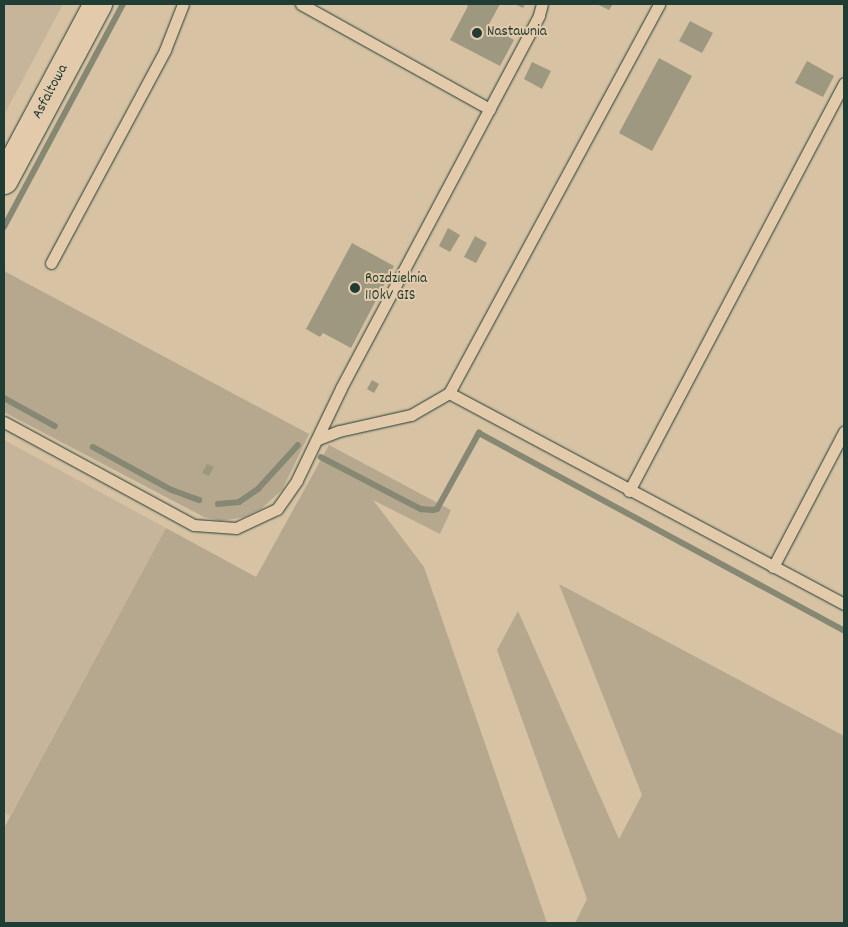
<!DOCTYPE html>
<style>
body{margin:0}
#map{position:relative;width:848px;height:927px;overflow:hidden;background:#d7c2a4;font-family:Dekko,sans-serif}
div>[style]{position:absolute}
.built>*{inset:0;background:#c6b59a}
.green>*{inset:0;background:#b5a88f}
.stream>*{height:5.5px;margin:-2.75px;padding:0 2.75px;transform-origin:2.75px;border-radius:2.75px;background:#868873}
.building>*{inset:0;background:#9e9881}
.roads{filter:drop-shadow(0 0 1px #1f3d34) drop-shadow(0 0 1px #1f3d34)}
.service>*{height:11px;margin:-5.5px;padding:0 5.5px;transform-origin:5.5px;border-radius:5.5px;background:#e3caab}
.tertiary>*{height:28px;margin:-14px;padding:0 14px;transform-origin:14px;border-radius:14px;background:#e3caab}
.dots>*{width:14px;height:14px;translate:-50% -50%;box-sizing:border-box;border:2px solid #e3caab;border-radius:50%}
span{translate:-50% -50%;white-space:nowrap;text-align:center;line-height:1.15;-webkit-text-stroke:4px #e3caab;paint-order:stroke}
.poi-label{font-size:15px;color:#1f3d34}
.left{translate:0 -50%;text-align:left}
.street-label{font-size:15px;color:#1f3d34}
.frame{position:absolute;inset:0;border:5px solid #1f3d34;pointer-events:none}
</style>
<div id="map">
<div class="built">
<div style="clip-path:polygon(4px 4px,63px 4px,4px 115px)"></div>
<div style="clip-path:polygon(4px 440px,166px 528px,10px 816px,4px 812px)"></div>
</div>
<div class="green">
<div style="clip-path:polygon(4px 271px,309px 434px,282px 490px,261px 509px,244px 517px,221px 521px,204px 517px,4px 412px)"></div>
<div style="clip-path:polygon(329px 445px,451px 510px,440px 534px,373px 500px,424px 567px,547px 923px,4px 923px,4px 828px,166px 528px,256px 577px)"></div>
<div style="clip-path:polygon(559px 584px,844px 736px,844px 923px,575px 923px,587px 899px,497px 650px,518px 611px,619px 839px,642px 795px)"></div>
</div>
<div class="stream">
<div style="left:4px;top:227px;width:253px;rotate:-61.9deg"></div>
<div style="left:4px;top:398px;width:58px;rotate:28.8deg"></div>
<div style="left:93px;top:447px;width:90px;rotate:28.6deg"></div>
<div style="left:172px;top:490px;width:29px;rotate:20deg"></div>
<div style="left:321px;top:457px;width:113px;rotate:27.5deg"></div>
<div style="left:421px;top:509px;width:12px;rotate:5deg"></div>
<div style="left:433px;top:510px;width:4px;rotate:-14deg"></div>
<div style="left:437px;top:509px;width:87px;rotate:-61.1deg"></div>
<div style="left:479px;top:433px;width:415px;rotate:28.4deg"></div>
<div style="left:218px;top:504px;width:21px;rotate:-5deg"></div>
<div style="left:239px;top:502px;width:23px;rotate:-34deg"></div>
<div style="left:258px;top:489px;width:59px;rotate:-47.7deg"></div>
</div>
<div class="building">
<div style="clip-path:polygon(464px 4px,500px 4px,488px 26px,514px 40px,500px 66px,450px 40px,468px 6px)"></div>
<div style="clip-path:polygon(515px 4px,525px 4px,523px 8px)"></div>
<div style="clip-path:polygon(597px 4px,613px 4px,609px 10px)"></div>
<div style="clip-path:polygon(690px 21px,713px 33px,702px 53px,679px 41px)"></div>
<div style="clip-path:polygon(659px 58px,692px 76px,652px 151px,619px 133px)"></div>
<div style="clip-path:polygon(807px 61px,834px 76px,823px 97px,795px 83px)"></div>
<div style="clip-path:polygon(532px 62px,551px 71px,542px 89px,524px 79px)"></div>
<div style="clip-path:polygon(448px 228px,460px 235px,450px 252px,439px 246px)"></div>
<div style="clip-path:polygon(475px 236px,487px 243px,476px 263px,464px 257px)"></div>
<div style="clip-path:polygon(352px 243px,394px 266px,351px 348px,323px 333px,320px 337px,306px 329px)"></div>
<div style="clip-path:polygon(372px 380px,379px 384px,374px 393px,367px 389px)"></div>
<div style="clip-path:polygon(207px 464px,214px 467px,209px 476px,202px 473px)"></div>
</div>
<div class="roads">
<div class="service">
<div style="left:301px;top:4px;width:216px;rotate:29.1deg"></div>
<div style="left:51px;top:263px;width:242px;rotate:-61.8deg"></div>
<div style="left:165px;top:50px;width:49px;rotate:-68.6deg"></div>
<div style="left:449px;top:393px;width:448px;rotate:28.1deg"></div>
<div style="left:4px;top:422px;width:216px;rotate:28.5deg"></div>
<div style="left:194px;top:525px;width:42px;rotate:4.1deg"></div>
<div style="left:236px;top:528px;width:45px;rotate:-24.9deg"></div>
<div style="left:277px;top:509px;width:35px;rotate:-55deg"></div>
<div style="left:297px;top:480px;width:102px;rotate:-64.4deg"></div>
<div style="left:341px;top:388px;width:422px;rotate:-62deg"></div>
<div style="left:539px;top:15px;width:11px;rotate:-75deg"></div>
<div style="left:318px;top:439px;width:22px;rotate:-21deg"></div>
<div style="left:339px;top:431px;width:74px;rotate:-12.5deg"></div>
<div style="left:411px;top:415px;width:44px;rotate:-30.1deg"></div>
<div style="left:449px;top:393px;width:442px;rotate:-61.6deg"></div>
<div style="left:629px;top:491px;width:461px;rotate:-62.2deg"></div>
<div style="left:773px;top:567px;width:153px;rotate:-62.3deg"></div>
</div>
<div class="tertiary">
<div style="left:4px;top:180px;width:200px;rotate:-61.9deg"></div>
</div>
</div>
<div class="dots">
<div style="left:477px;top:33px;background:#1f3d34"></div>
<div style="left:355px;top:288px;background:#1f3d34"></div>
</div>
<div class="poi-label">
<span class="left" style="left:487px;top:33px">Nastawnia</span>
<span class="left" style="left:365px;top:288px">Rozdzielnia<br>110kV GIS</span>
</div>
<div class="street-label">
<span style="left:51px;top:92px;rotate:-62deg">Asfaltowa</span>
</div>
<div class="frame"></div>
</div>
